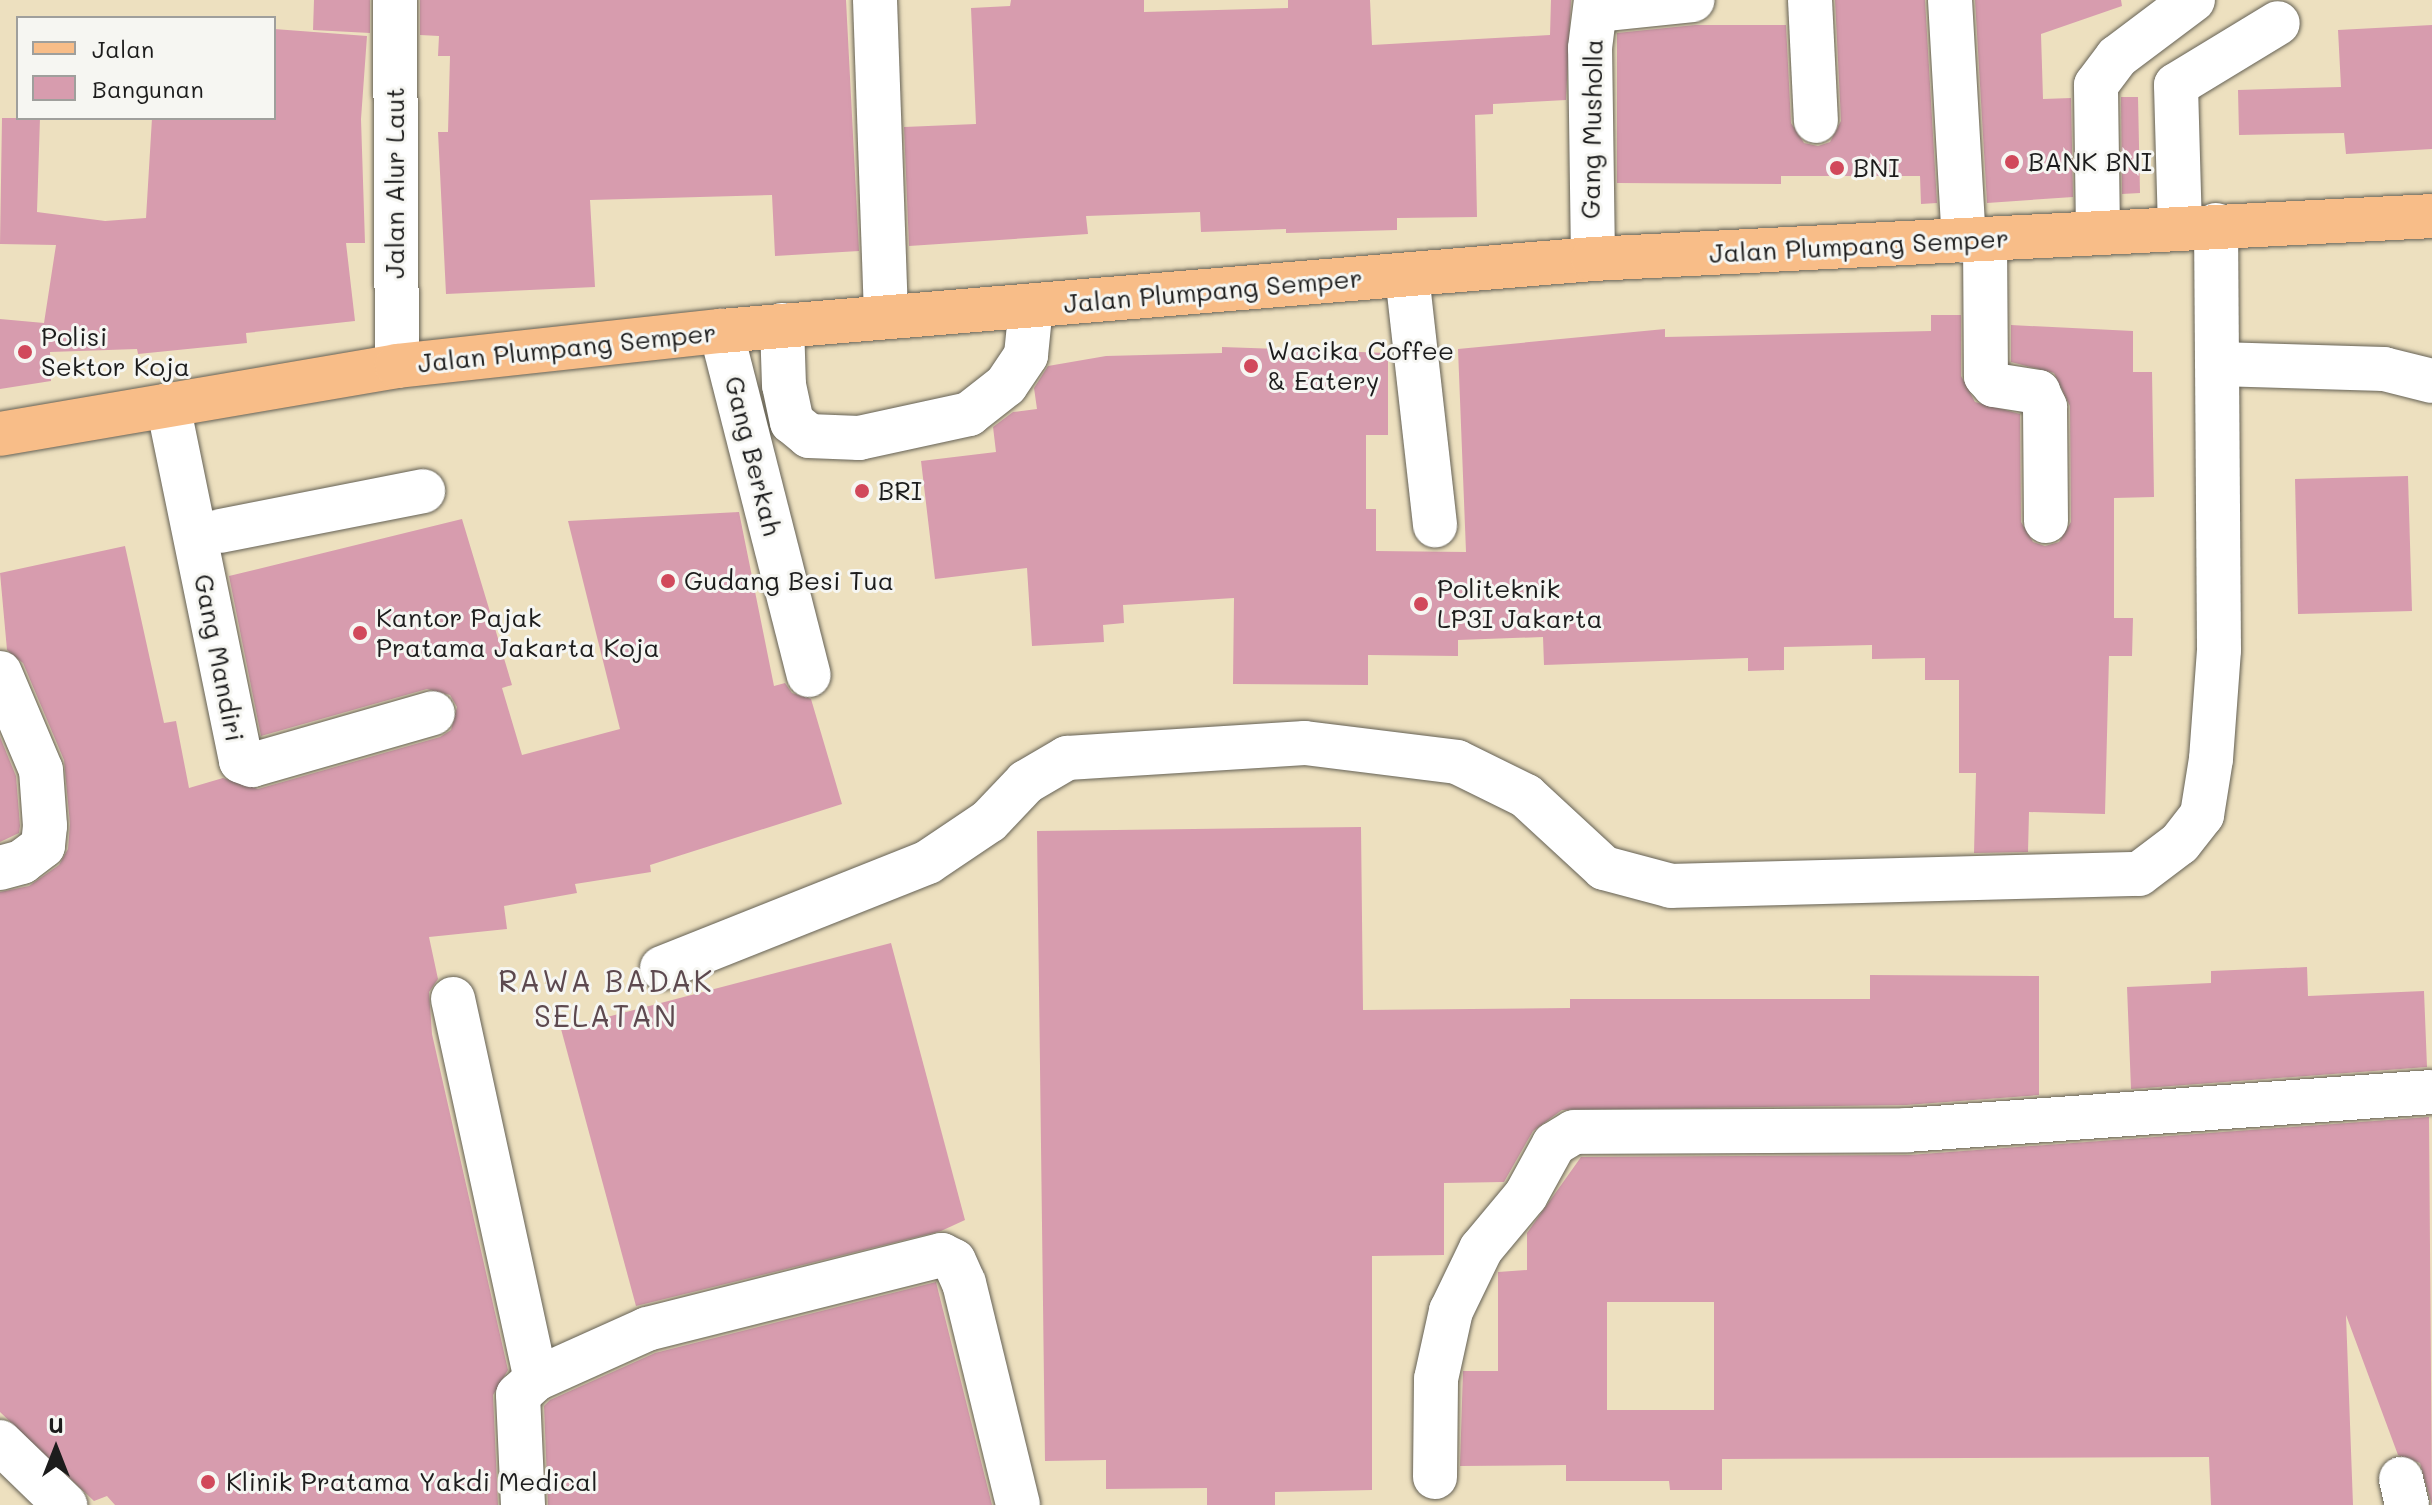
<!DOCTYPE html>
<style>
body{margin:0}
#map{position:relative;width:2432px;height:1505px;overflow:hidden;background:#ede0bf;font-family:Mali,sans-serif}
div>[style]{position:absolute}
.building>*{inset:0;background:#d79cae}
.roads{filter:drop-shadow(0 0 2px #656155) drop-shadow(0 0 2px #656155)}
.minor>*{height:44px;margin:-22px;padding:0 22px;transform-origin:22px;border-radius:22px;background:#fff}
.major>*{height:44px;margin:-22px;padding:0 22px;transform-origin:22px;border-radius:22px;background:#f8bd88}
.dots>*{width:22px;height:22px;translate:-50% -50%;box-sizing:border-box;border:4px solid #f6f6f2;border-radius:50%}
span{translate:-50% -50%;white-space:nowrap;text-align:center;line-height:1.15;-webkit-text-stroke:6px #f6f6f2;paint-order:stroke}
.street-label{font-size:26px;color:#1c1c1c}
.poi-label{font-size:26px;color:#1c1c1c}
.left{translate:0 -50%;text-align:left}
.quarter-label{font-size:30px;color:#5d494f;letter-spacing:2px}
.legend{position:absolute;left:16px;top:16px;width:260px;height:104px;box-sizing:border-box;background:#f6f6f2;border:2px solid #9f9f9c;margin:0;padding:10px 14px;list-style:none;font-size:24px;color:#1c1c1c}
.legend li{display:flex;align-items:center;gap:16px;height:40px}
.legend b{width:40px;border:2px solid #9f9f9c}
.north{position:absolute;left:16px;top:1409px;width:80px;height:80px;-webkit-text-stroke:6px #f6f6f2;paint-order:stroke;rotate:0deg;font-size:22px;font-weight:700;line-height:32px;text-align:center;color:#1c1c1c}
.north::after{content:'';display:block;margin:auto;width:28px;height:36px;background:#1c1c1c;clip-path:polygon(50% 0,100% 100%,50% 72%,0 100%)}
</style>
<div id="map">
<div class="building">
<div style="clip-path:polygon(314px 0,370px 0,370px 33px,313px 30px)"></div>
<div style="clip-path:polygon(420px 0,846px 0,859px 251px,775px 256px,772px 195px,590px 200px,595px 287px,446px 294px,438px 132px,448px 132px,450px 56px,438px 56px,439px 36px,420px 35px)"></div>
<div style="clip-path:polygon(1011px 0,1144px 0,1144px 12px,1288px 8px,1288px 0,1370px 0,1372px 45px,1550px 35px,1551px 0,1571px 0,1566px 100px,1493px 104px,1493px 114px,1475px 115px,1477px 217px,1397px 218px,1397px 230px,1286px 233px,1286px 229px,1201px 232px,1200px 212px,1086px 216px,1088px 234px,909px 246px,904px 127px,976px 124px,971px 8px,1010px 6px)"></div>
<div style="clip-path:polygon(1835px 0,1925px 0,1937px 203px,1921px 204px,1920px 176px,1781px 176px,1781px 184px,1617px 183px,1617px 33px,1695px 25px,1786px 25px,1791px 123px,1804px 143px,1818px 146px,1830px 142px,1841px 121px)"></div>
<div style="clip-path:polygon(1975px 0,2121px 0,2122px 6px,2041px 34px,2043px 99px,2071px 98px,2073px 197px,1987px 203px)"></div>
<div style="clip-path:polygon(2432px 25px,2432px 149px,2346px 154px,2344px 133px,2239px 135px,2238px 90px,2341px 87px,2338px 30px)"></div>
<div style="clip-path:polygon(274px 29px,367px 36px,361px 119px,365px 243px,346px 243px,355px 321px,246px 333px,247px 343px,138px 354px,137px 349px,50px 352px,51px 381px,0 389px,0 319px,44px 323px,56px 245px,0 244px,2px 118px,40px 118px,37px 212px,105px 221px,146px 218px,152px 118px,274px 118px)"></div>
<div style="clip-path:polygon(2121px 97px,2138px 97px,2140px 193px,2122px 194px)"></div>
<div style="clip-path:polygon(1931px 315px,1961px 315px,1961px 376px,1975px 402px,2020px 414px,2021px 522px,2033px 542px,2045px 546px,2059px 542px,2071px 522px,2070px 406px,2054px 373px,2011px 362px,2011px 325px,2133px 331px,2133px 372px,2152px 372px,2154px 497px,2114px 498px,2114px 618px,2133px 618px,2132px 656px,2109px 656px,2105px 814px,2029px 812px,2028px 852px,1974px 853px,1976px 773px,1959px 773px,1959px 680px,1925px 680px,1925px 658px,1872px 659px,1872px 645px,1784px 647px,1784px 670px,1748px 671px,1748px 658px,1544px 665px,1543px 637px,1458px 640px,1458px 656px,1368px 655px,1368px 685px,1233px 684px,1234px 598px,1123px 605px,1124px 623px,1103px 625px,1104px 642px,1032px 646px,1027px 568px,935px 579px,921px 461px,996px 452px,993px 427px,1013px 412px,1037px 409px,1034px 388px,1048px 366px,1106px 356px,1222px 353px,1222px 347px,1388px 353px,1388px 435px,1366px 435px,1366px 509px,1376px 509px,1376px 551px,1466px 552px,1458px 349px,1665px 329px,1665px 337px,1931px 331px)"></div>
<div style="clip-path:polygon(2408px 476px,2412px 611px,2298px 614px,2295px 479px)"></div>
<div style="clip-path:polygon(739px 512px,774px 686px,785px 683px,792px 693px,811px 699px,842px 804px,650px 865px,651px 872px,575px 884px,577px 893px,504px 906px,507px 929px,429px 937px,438px 979px,429px 992px,432px 1034px,508px 1370px,493px 1395px,498px 1505px,115px 1505px,107px 1496px,94px 1501px,0 1412px,0 892px,29px 886px,59px 865px,68px 849px,70px 824px,64px 760px,23px 663px,7px 650px,0 573px,125px 546px,164px 723px,176px 721px,189px 788px,223px 778px,258px 789px,440px 737px,451px 730px,457px 707px,450px 695px,427px 689px,261px 736px,229px 576px,462px 519px,512px 685px,502px 688px,522px 755px,620px 729px,568px 521px)"></div>
<div style="clip-path:polygon(0 737px,16px 776px,20px 826px,19px 833px,0 842px)"></div>
<div style="clip-path:polygon(1361px 827px,1363px 1010px,1570px 1008px,1570px 999px,1870px 999px,1870px 975px,2039px 976px,2039px 1095px,1906px 1105px,1562px 1110px,1533px 1131px,1504px 1182px,1444px 1183px,1444px 1255px,1372px 1256px,1372px 1490px,1275px 1492px,1275px 1505px,1207px 1505px,1207px 1488px,1106px 1489px,1106px 1460px,1045px 1461px,1037px 831px)"></div>
<div style="clip-path:polygon(891px 943px,965px 1220px,941px 1231px,636px 1306px,561px 1029px)"></div>
<div style="clip-path:polygon(2307px 967px,2308px 996px,2424px 991px,2427px 1067px,2131px 1089px,2127px 987px,2211px 983px,2211px 971px)"></div>
<div style="clip-path:polygon(evenodd,2429px 1117px,2432px 1505px,2420px 1463px,2398px 1455px,2346px 1315px,2353px 1505px,2211px 1505px,2209px 1457px,1722px 1459px,1722px 1490px,1670px 1490px,1669px 1481px,1566px 1481px,1566px 1465px,1460px 1466px,1463px 1371px,1498px 1371px,1498px 1272px,1527px 1270px,1527px 1233px,1581px 1157px,1909px 1155px,2429px 1117px,1607px 1302px,1714px 1302px,1714px 1410px,1607px 1410px,1607px 1302px)"></div>
<div style="clip-path:polygon(936px 1282px,992px 1505px,548px 1505px,544px 1406px,550px 1400px,655px 1353px)"></div>
</div>
<div class="roads">
<div class="minor">
<div style="left:395px;top:0;width:366px;rotate:89.7deg"></div>
<div style="left:875px;top:0;width:317px;rotate:88deg"></div>
<div style="left:1810px;top:0;width:121px;rotate:87.2deg"></div>
<div style="left:1950px;top:0;width:241px;rotate:86.7deg"></div>
<div style="left:1596px;top:10px;width:97px;rotate:-5.9deg"></div>
<div style="left:2180px;top:229px;width:144px;rotate:-91.6deg"></div>
<div style="left:2176px;top:85px;width:119px;rotate:-31.3deg"></div>
<div style="left:2098px;top:232px;width:147px;rotate:-90.8deg"></div>
<div style="left:2096px;top:85px;width:35px;rotate:-53deg"></div>
<div style="left:2117px;top:57px;width:95px;rotate:-36.9deg"></div>
<div style="left:1985px;top:240px;width:136px;rotate:89.6deg"></div>
<div style="left:1986px;top:376px;width:12px;rotate:48deg"></div>
<div style="left:1994px;top:385px;width:45px;rotate:9deg"></div>
<div style="left:2038px;top:392px;width:17px;rotate:65deg"></div>
<div style="left:2045px;top:407px;width:114px;rotate:89.5deg"></div>
<div style="left:1593px;top:259px;width:211px;rotate:-90.8deg"></div>
<div style="left:1590px;top:48px;width:48px;rotate:-82.9deg"></div>
<div style="left:1407px;top:275px;width:252px;rotate:83.6deg"></div>
<div style="left:782px;top:325px;width:60px;rotate:88.1deg"></div>
<div style="left:784px;top:385px;width:38px;rotate:78deg"></div>
<div style="left:792px;top:422px;width:22px;rotate:39deg"></div>
<div style="left:809px;top:436px;width:50px;rotate:2.3deg"></div>
<div style="left:859px;top:438px;width:113px;rotate:-12.3deg"></div>
<div style="left:969px;top:414px;width:47px;rotate:-38.1deg"></div>
<div style="left:1006px;top:385px;width:36px;rotate:-56deg"></div>
<div style="left:1026px;top:355px;width:49px;rotate:-84.2deg"></div>
<div style="left:721px;top:331px;width:355px;rotate:75.7deg"></div>
<div style="left:2218px;top:364px;width:166px;rotate:1.7deg"></div>
<div style="left:2384px;top:369px;width:49px;rotate:14deg"></div>
<div style="left:168px;top:405px;width:363px;rotate:78.4deg"></div>
<div style="left:241px;top:761px;width:12px;rotate:20deg"></div>
<div style="left:252px;top:765px;width:188px;rotate:-16deg"></div>
<div style="left:220px;top:531px;width:207px;rotate:-11.1deg"></div>
<div style="left:0;top:673px;width:105px;rotate:67.1deg"></div>
<div style="left:41px;top:770px;width:56px;rotate:85.9deg"></div>
<div style="left:45px;top:826px;width:20px;rotate:96deg"></div>
<div style="left:43px;top:846px;width:26px;rotate:143deg"></div>
<div style="left:22px;top:862px;width:23px;rotate:165deg"></div>
<div style="left:662px;top:968px;width:286px;rotate:-21.7deg"></div>
<div style="left:928px;top:862px;width:73px;rotate:-33.9deg"></div>
<div style="left:989px;top:821px;width:54px;rotate:-46.5deg"></div>
<div style="left:1026px;top:782px;width:48px;rotate:-30.3deg"></div>
<div style="left:1067px;top:758px;width:238px;rotate:-3.6deg"></div>
<div style="left:1305px;top:743px;width:153px;rotate:7.1deg"></div>
<div style="left:1457px;top:762px;width:77px;rotate:26.2deg"></div>
<div style="left:1526px;top:796px;width:106px;rotate:42.7deg"></div>
<div style="left:1604px;top:868px;width:69px;rotate:15deg"></div>
<div style="left:1671px;top:886px;width:468px;rotate:-1.5deg"></div>
<div style="left:2139px;top:874px;width:51px;rotate:-37.1deg"></div>
<div style="left:2180px;top:843px;width:36px;rotate:-52deg"></div>
<div style="left:2202px;top:815px;width:57px;rotate:-80.9deg"></div>
<div style="left:2211px;top:759px;width:109px;rotate:-85.8deg"></div>
<div style="left:2219px;top:650px;width:425px;rotate:-90.4deg"></div>
<div style="left:453px;top:999px;width:389px;rotate:77.7deg"></div>
<div style="left:536px;top:1379px;width:24px;rotate:138deg"></div>
<div style="left:518px;top:1395px;width:110px;rotate:87.4deg"></div>
<div style="left:536px;top:1379px;width:122px;rotate:-24.2deg"></div>
<div style="left:647px;top:1329px;width:304px;rotate:-14.1deg"></div>
<div style="left:942px;top:1255px;width:13px;rotate:27deg"></div>
<div style="left:954px;top:1261px;width:24px;rotate:66deg"></div>
<div style="left:964px;top:1283px;width:228px;rotate:76.3deg"></div>
<div style="left:0;top:1442px;width:91px;rotate:44.1deg"></div>
<div style="left:1435px;top:1477px;width:98px;rotate:-89.4deg"></div>
<div style="left:1436px;top:1379px;width:70px;rotate:-77.6deg"></div>
<div style="left:1451px;top:1311px;width:69px;rotate:-64.2deg"></div>
<div style="left:1481px;top:1249px;width:70px;rotate:-50.2deg"></div>
<div style="left:1526px;top:1195px;width:58px;rotate:-61.2deg"></div>
<div style="left:1554px;top:1144px;width:23px;rotate:-31deg"></div>
<div style="left:1574px;top:1132px;width:333px;rotate:-0.3deg"></div>
<div style="left:1907px;top:1130px;width:526px;rotate:-4.14deg"></div>
<div style="left:2401px;top:1479px;width:27px;rotate:77deg"></div>
</div>
<div class="major">
<div style="left:0;top:434px;width:403px;rotate:-9.7deg"></div>
<div style="left:397px;top:366px;width:326px;rotate:-6.2deg"></div>
<div style="left:721px;top:331px;width:875px;rotate:-4.72deg"></div>
<div style="left:1593px;top:259px;width:840px;rotate:-2.93deg"></div>
</div>
</div>
<div class="dots">
<div style="left:2012px;top:162px;background:#d1495b"></div>
<div style="left:1837px;top:168px;background:#d1495b"></div>
<div style="left:25px;top:352px;background:#d1495b"></div>
<div style="left:1251px;top:366px;background:#d1495b"></div>
<div style="left:862px;top:491px;background:#d1495b"></div>
<div style="left:668px;top:581px;background:#d1495b"></div>
<div style="left:1421px;top:604px;background:#d1495b"></div>
<div style="left:360px;top:633px;background:#d1495b"></div>
<div style="left:208px;top:1482px;background:#d1495b"></div>
</div>
<div class="street-label">
<span style="left:1592px;top:129px;rotate:-89deg">Gang Musholla</span>
<span style="left:395px;top:183px;rotate:-90deg">Jalan Alur Laut</span>
<span style="left:1859px;top:246px;rotate:-3deg">Jalan Plumpang Semper</span>
<span style="left:1213px;top:291px;rotate:-5deg">Jalan Plumpang Semper</span>
<span style="left:567px;top:348px;rotate:-6deg">Jalan Plumpang Semper</span>
<span style="left:753px;top:456px;rotate:76deg">Gang Berkah</span>
<span style="left:219px;top:658px;rotate:79deg">Gang Mandiri</span>
</div>
<div class="poi-label">
<span class="left" style="left:2028px;top:162px">BANK BNI</span>
<span class="left" style="left:1853px;top:168px">BNI</span>
<span class="left" style="left:41px;top:352px">Polisi<br>Sektor Koja</span>
<span class="left" style="left:1267px;top:366px">Wacika Coffee<br>&amp; Eatery</span>
<span class="left" style="left:878px;top:491px">BRI</span>
<span class="left" style="left:684px;top:581px">Gudang Besi Tua</span>
<span class="left" style="left:1437px;top:604px">Politeknik<br>LP3I Jakarta</span>
<span class="left" style="left:376px;top:633px">Kantor Pajak<br>Pratama Jakarta Koja</span>
<span class="left" style="left:226px;top:1482px">Klinik Pratama Yakdi Medical</span>
</div>
<div class="quarter-label">
<span style="left:606px;top:997px">RAWA BADAK<br>SELATAN</span>
</div>
<ul class="legend">
<li><b style="height:10px;background:#f8bd88"></b>Jalan</li>
<li><b style="height:22px;background:#d79cae"></b>Bangunan</li>
</ul>
<div class="north">U</div>
</div>
